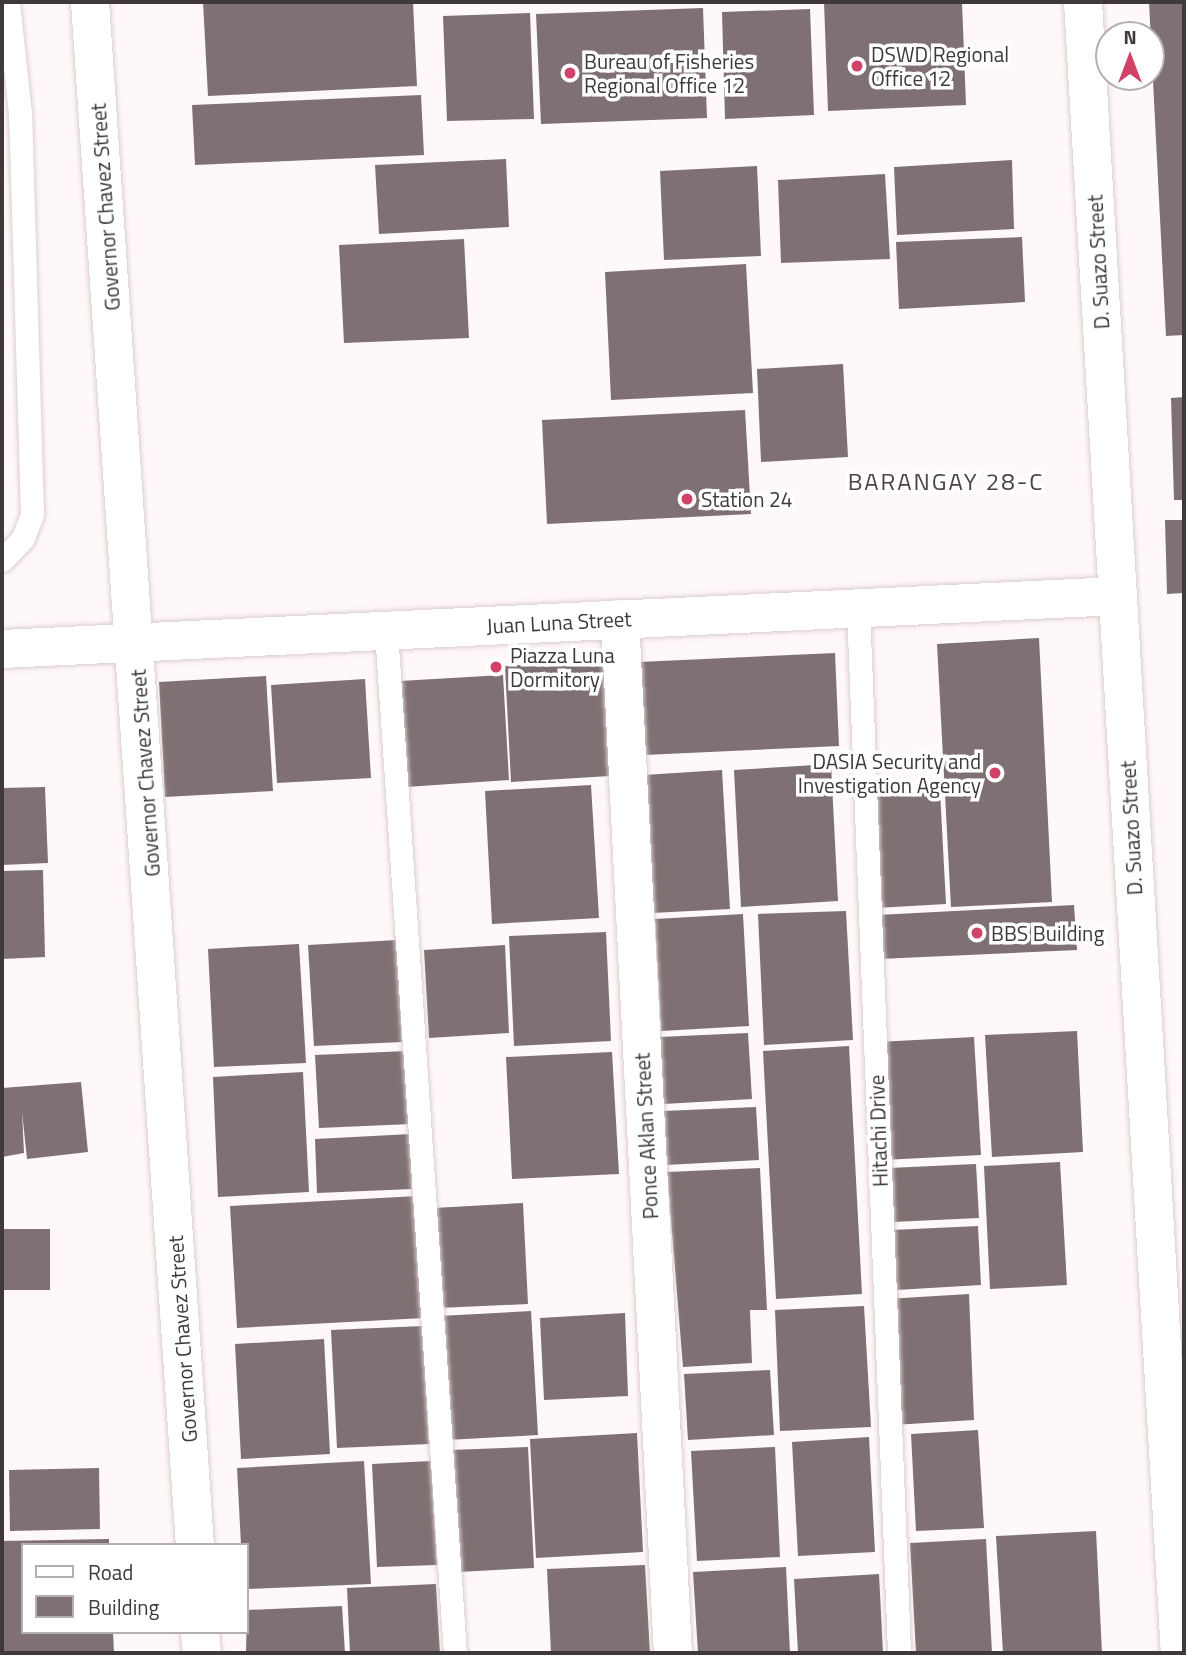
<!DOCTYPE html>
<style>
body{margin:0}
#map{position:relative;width:1186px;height:1655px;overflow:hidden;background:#fef8f8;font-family:"Titillium Web",sans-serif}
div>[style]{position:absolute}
.building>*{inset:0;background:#7f7173}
.roads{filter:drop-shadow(0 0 2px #dccdcf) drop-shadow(0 0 2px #dccdcf)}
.service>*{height:23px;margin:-11.5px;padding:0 11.5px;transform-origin:11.5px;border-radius:11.5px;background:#fff}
.minor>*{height:38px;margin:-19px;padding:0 19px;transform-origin:19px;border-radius:19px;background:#fff}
.dots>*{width:19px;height:19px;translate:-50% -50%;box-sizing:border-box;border:4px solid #fff;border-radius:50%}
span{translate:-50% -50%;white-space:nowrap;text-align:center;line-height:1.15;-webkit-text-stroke:7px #fff;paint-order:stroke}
.poi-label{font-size:21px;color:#3f393a}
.left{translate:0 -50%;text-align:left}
.right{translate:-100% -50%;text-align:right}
.street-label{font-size:21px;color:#3f393a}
.quarter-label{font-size:24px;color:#4e4143;letter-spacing:2px}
.frame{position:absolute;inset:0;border:4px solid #3f393a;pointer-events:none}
.legend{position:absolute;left:21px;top:1543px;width:228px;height:91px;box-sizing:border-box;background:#fff;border:2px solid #b2b0b0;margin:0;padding:9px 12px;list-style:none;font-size:21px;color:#3f393a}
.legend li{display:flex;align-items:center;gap:14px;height:35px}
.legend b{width:35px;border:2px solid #b2b0b0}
.north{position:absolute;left:1095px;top:21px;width:70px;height:70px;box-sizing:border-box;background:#fff;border:2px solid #b2b0b0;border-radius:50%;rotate:0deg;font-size:19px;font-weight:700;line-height:28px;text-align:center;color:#3f393a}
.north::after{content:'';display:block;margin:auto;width:24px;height:32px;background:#d14268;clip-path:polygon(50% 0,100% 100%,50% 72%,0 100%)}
</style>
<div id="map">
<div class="building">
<div style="clip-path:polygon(203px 2px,413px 2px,417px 86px,208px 96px)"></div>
<div style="clip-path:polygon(824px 2px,962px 2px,966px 105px,828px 111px)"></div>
<div style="clip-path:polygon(1149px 2px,1184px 2px,1184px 335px,1166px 336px)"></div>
<div style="clip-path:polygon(703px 8px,707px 118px,541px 124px,536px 14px)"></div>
<div style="clip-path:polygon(810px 9px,814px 115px,725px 119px,722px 12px)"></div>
<div style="clip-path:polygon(530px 13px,534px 119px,447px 121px,443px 16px)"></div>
<div style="clip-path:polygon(421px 95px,424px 155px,195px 165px,192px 105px)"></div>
<div style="clip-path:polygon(506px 159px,509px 227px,379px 234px,375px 165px)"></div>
<div style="clip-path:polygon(1012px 160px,1014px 229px,897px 235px,894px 167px)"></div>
<div style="clip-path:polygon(757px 166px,761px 256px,664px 260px,660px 171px)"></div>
<div style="clip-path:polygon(885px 174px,890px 259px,781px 263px,778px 180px)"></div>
<div style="clip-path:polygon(1022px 237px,1025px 302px,899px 309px,896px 242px)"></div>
<div style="clip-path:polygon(464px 239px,469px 338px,344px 343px,339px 245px)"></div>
<div style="clip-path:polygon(746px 264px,753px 393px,611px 400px,605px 272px)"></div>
<div style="clip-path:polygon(843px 364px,848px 457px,761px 462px,757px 369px)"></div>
<div style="clip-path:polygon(1184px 397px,1184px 500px,1174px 500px,1171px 398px)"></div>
<div style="clip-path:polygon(745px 410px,751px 514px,547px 524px,542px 420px)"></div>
<div style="clip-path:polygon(1165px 520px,1184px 520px,1184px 593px,1167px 594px)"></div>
<div style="clip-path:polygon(1039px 638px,1052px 902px,951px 907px,937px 644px)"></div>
<div style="clip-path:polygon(835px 653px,839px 746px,644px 755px,639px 662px)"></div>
<div style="clip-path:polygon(603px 660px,610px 776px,511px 782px,505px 666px)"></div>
<div style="clip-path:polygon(503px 675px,509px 780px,406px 787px,400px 681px)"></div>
<div style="clip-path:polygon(266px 676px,273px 791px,165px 797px,159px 682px)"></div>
<div style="clip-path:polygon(365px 679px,371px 778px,277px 783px,271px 685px)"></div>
<div style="clip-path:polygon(831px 764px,838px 901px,741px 907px,734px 770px)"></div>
<div style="clip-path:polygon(722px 770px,730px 909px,652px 913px,644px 775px)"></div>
<div style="clip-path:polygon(591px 785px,599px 918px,492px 924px,485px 791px)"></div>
<div style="clip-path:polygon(45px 787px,48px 863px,2px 865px,2px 788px)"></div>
<div style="clip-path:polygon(940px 791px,946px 904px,876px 908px,870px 794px)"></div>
<div style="clip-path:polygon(43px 870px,45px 957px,2px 959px,2px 871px)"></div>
<div style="clip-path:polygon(1074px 905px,1077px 950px,879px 959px,877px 915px)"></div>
<div style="clip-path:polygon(846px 911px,853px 1040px,764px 1045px,758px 914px)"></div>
<div style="clip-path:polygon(743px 914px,749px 1026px,661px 1031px,655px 919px)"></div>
<div style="clip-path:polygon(606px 932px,611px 1041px,514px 1046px,509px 936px)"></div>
<div style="clip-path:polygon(397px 940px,402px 1042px,314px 1046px,308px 945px)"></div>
<div style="clip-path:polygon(299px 944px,306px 1063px,214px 1067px,208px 949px)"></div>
<div style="clip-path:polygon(505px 945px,509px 1033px,429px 1038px,424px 950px)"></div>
<div style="clip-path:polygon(1077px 1031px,1083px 1152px,992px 1157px,985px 1035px)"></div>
<div style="clip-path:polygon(748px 1033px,752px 1099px,663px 1104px,659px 1037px)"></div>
<div style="clip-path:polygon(974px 1037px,981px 1155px,883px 1160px,877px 1042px)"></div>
<div style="clip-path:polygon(849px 1046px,862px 1294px,776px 1299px,763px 1051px)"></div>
<div style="clip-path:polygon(407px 1051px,411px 1124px,319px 1128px,315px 1055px)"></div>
<div style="clip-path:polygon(612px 1052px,619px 1174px,512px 1179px,506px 1057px)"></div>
<div style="clip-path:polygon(303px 1072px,309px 1192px,218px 1197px,213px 1077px)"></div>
<div style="clip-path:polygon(81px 1082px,88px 1152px,27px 1159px,22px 1112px,24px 1153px,2px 1157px,2px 1088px)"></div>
<div style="clip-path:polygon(756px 1107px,759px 1160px,666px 1165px,664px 1111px)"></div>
<div style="clip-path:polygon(411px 1134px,412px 1189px,317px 1193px,315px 1139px)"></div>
<div style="clip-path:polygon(1060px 1162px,1067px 1285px,990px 1289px,984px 1166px)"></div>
<div style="clip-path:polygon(976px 1164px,979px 1218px,892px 1222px,889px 1168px)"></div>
<div style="clip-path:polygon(760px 1168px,767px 1310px,750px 1310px,752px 1363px,683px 1367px,667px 1172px)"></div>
<div style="clip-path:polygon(418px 1196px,424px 1318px,237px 1328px,230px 1206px)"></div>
<div style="clip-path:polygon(523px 1203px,528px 1304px,439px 1308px,434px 1208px)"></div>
<div style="clip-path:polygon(978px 1226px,981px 1285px,896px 1290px,892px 1230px)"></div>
<div style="clip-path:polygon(2px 1229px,50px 1229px,50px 1290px,2px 1290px)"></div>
<div style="clip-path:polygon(969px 1294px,974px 1420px,893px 1425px,886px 1299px)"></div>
<div style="clip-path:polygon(864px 1306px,871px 1427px,780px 1431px,775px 1310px)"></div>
<div style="clip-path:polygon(531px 1311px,538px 1435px,447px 1440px,440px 1316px)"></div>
<div style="clip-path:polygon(625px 1313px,628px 1396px,544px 1400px,540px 1318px)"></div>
<div style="clip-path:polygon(423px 1326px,429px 1444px,337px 1448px,331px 1330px)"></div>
<div style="clip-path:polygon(324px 1339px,330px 1454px,241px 1459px,235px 1344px)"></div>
<div style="clip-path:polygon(770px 1370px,774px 1435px,688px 1440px,684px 1374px)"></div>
<div style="clip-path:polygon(978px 1430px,984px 1528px,916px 1531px,911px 1434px)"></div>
<div style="clip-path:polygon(637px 1433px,643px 1552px,536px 1558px,530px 1439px)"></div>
<div style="clip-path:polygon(869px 1437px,875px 1552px,798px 1556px,792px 1442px)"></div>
<div style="clip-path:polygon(528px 1447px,534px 1568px,458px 1572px,451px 1450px)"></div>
<div style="clip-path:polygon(775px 1447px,780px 1557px,697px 1561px,691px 1451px)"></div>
<div style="clip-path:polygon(364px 1461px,371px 1584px,247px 1589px,247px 1545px,241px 1545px,237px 1468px)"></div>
<div style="clip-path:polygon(431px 1461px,437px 1565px,377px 1567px,372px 1464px)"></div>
<div style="clip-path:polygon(99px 1468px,100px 1529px,10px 1531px,9px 1470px)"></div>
<div style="clip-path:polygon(1096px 1531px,1102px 1653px,1003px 1653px,996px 1536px)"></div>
<div style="clip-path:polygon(109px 1539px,109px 1545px,23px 1545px,23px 1632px,113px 1632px,114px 1653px,2px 1653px,2px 1541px)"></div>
<div style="clip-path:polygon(986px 1539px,992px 1653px,916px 1653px,910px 1543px)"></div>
<div style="clip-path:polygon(645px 1565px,650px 1653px,551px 1653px,547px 1569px)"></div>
<div style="clip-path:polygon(786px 1567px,790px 1653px,698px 1653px,693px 1572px)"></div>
<div style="clip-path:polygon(879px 1574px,883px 1653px,798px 1653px,794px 1579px)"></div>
<div style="clip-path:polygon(436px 1584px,440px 1653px,350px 1653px,347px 1588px)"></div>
<div style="clip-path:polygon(342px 1606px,345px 1653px,246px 1653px,247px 1610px)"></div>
</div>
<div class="roads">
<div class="service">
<div style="left:2px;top:560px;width:30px;rotate:-46deg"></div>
<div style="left:23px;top:538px;width:26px;rotate:-69deg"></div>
<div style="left:32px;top:514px;width:401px;rotate:-91.7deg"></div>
<div style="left:20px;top:113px;width:112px;rotate:-96.2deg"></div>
<div style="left:858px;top:608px;width:1046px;rotate:87.75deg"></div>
<div style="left:386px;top:631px;width:1024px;rotate:86.14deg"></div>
</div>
<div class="minor">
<div style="left:90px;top:2px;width:1547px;rotate:86.11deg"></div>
<div style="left:1083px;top:2px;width:1654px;rotate:86.64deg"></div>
<div style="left:620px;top:619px;width:1035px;rotate:87.07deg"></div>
<div style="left:2px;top:649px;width:1115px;rotate:-2.72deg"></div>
<div style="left:200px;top:1632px;width:21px;rotate:85deg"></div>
</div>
</div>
<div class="dots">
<div style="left:857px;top:66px;background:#d14268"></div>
<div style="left:570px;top:73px;background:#d14268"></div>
<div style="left:687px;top:499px;background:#d14268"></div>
<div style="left:496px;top:667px;background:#d14268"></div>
<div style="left:995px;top:773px;background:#d14268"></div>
<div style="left:977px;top:933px;background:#d14268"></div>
</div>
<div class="poi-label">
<span class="left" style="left:871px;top:66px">DSWD Regional<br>Office 12</span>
<span class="left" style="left:584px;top:73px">Bureau of Fisheries<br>Regional Office 12</span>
<span class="left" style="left:701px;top:499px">Station 24</span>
<span class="left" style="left:510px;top:667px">Piazza Luna<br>Dormitory</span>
<span class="right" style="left:981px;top:773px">DASIA Security and<br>Investigation Agency</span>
<span class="left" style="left:991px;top:933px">BBS Building</span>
</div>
<div class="street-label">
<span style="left:105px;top:207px;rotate:-94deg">Governor Chavez Street</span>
<span style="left:1098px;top:262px;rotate:-93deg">D. Suazo Street</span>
<span style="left:559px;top:622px;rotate:-3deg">Juan Luna Street</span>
<span style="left:145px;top:773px;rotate:-94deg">Governor Chavez Street</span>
<span style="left:1131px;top:828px;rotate:-93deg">D. Suazo Street</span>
<span style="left:878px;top:1131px;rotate:-92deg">Hitachi Drive</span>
<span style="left:646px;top:1136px;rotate:-93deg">Ponce Aklan Street</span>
<span style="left:182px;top:1339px;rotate:-94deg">Governor Chavez Street</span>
</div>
<div class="quarter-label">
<span style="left:946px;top:482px">BARANGAY 28-C</span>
</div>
<div class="frame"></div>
<ul class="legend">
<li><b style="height:9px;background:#fff"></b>Road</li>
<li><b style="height:19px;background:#7f7173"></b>Building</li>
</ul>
<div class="north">N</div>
</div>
